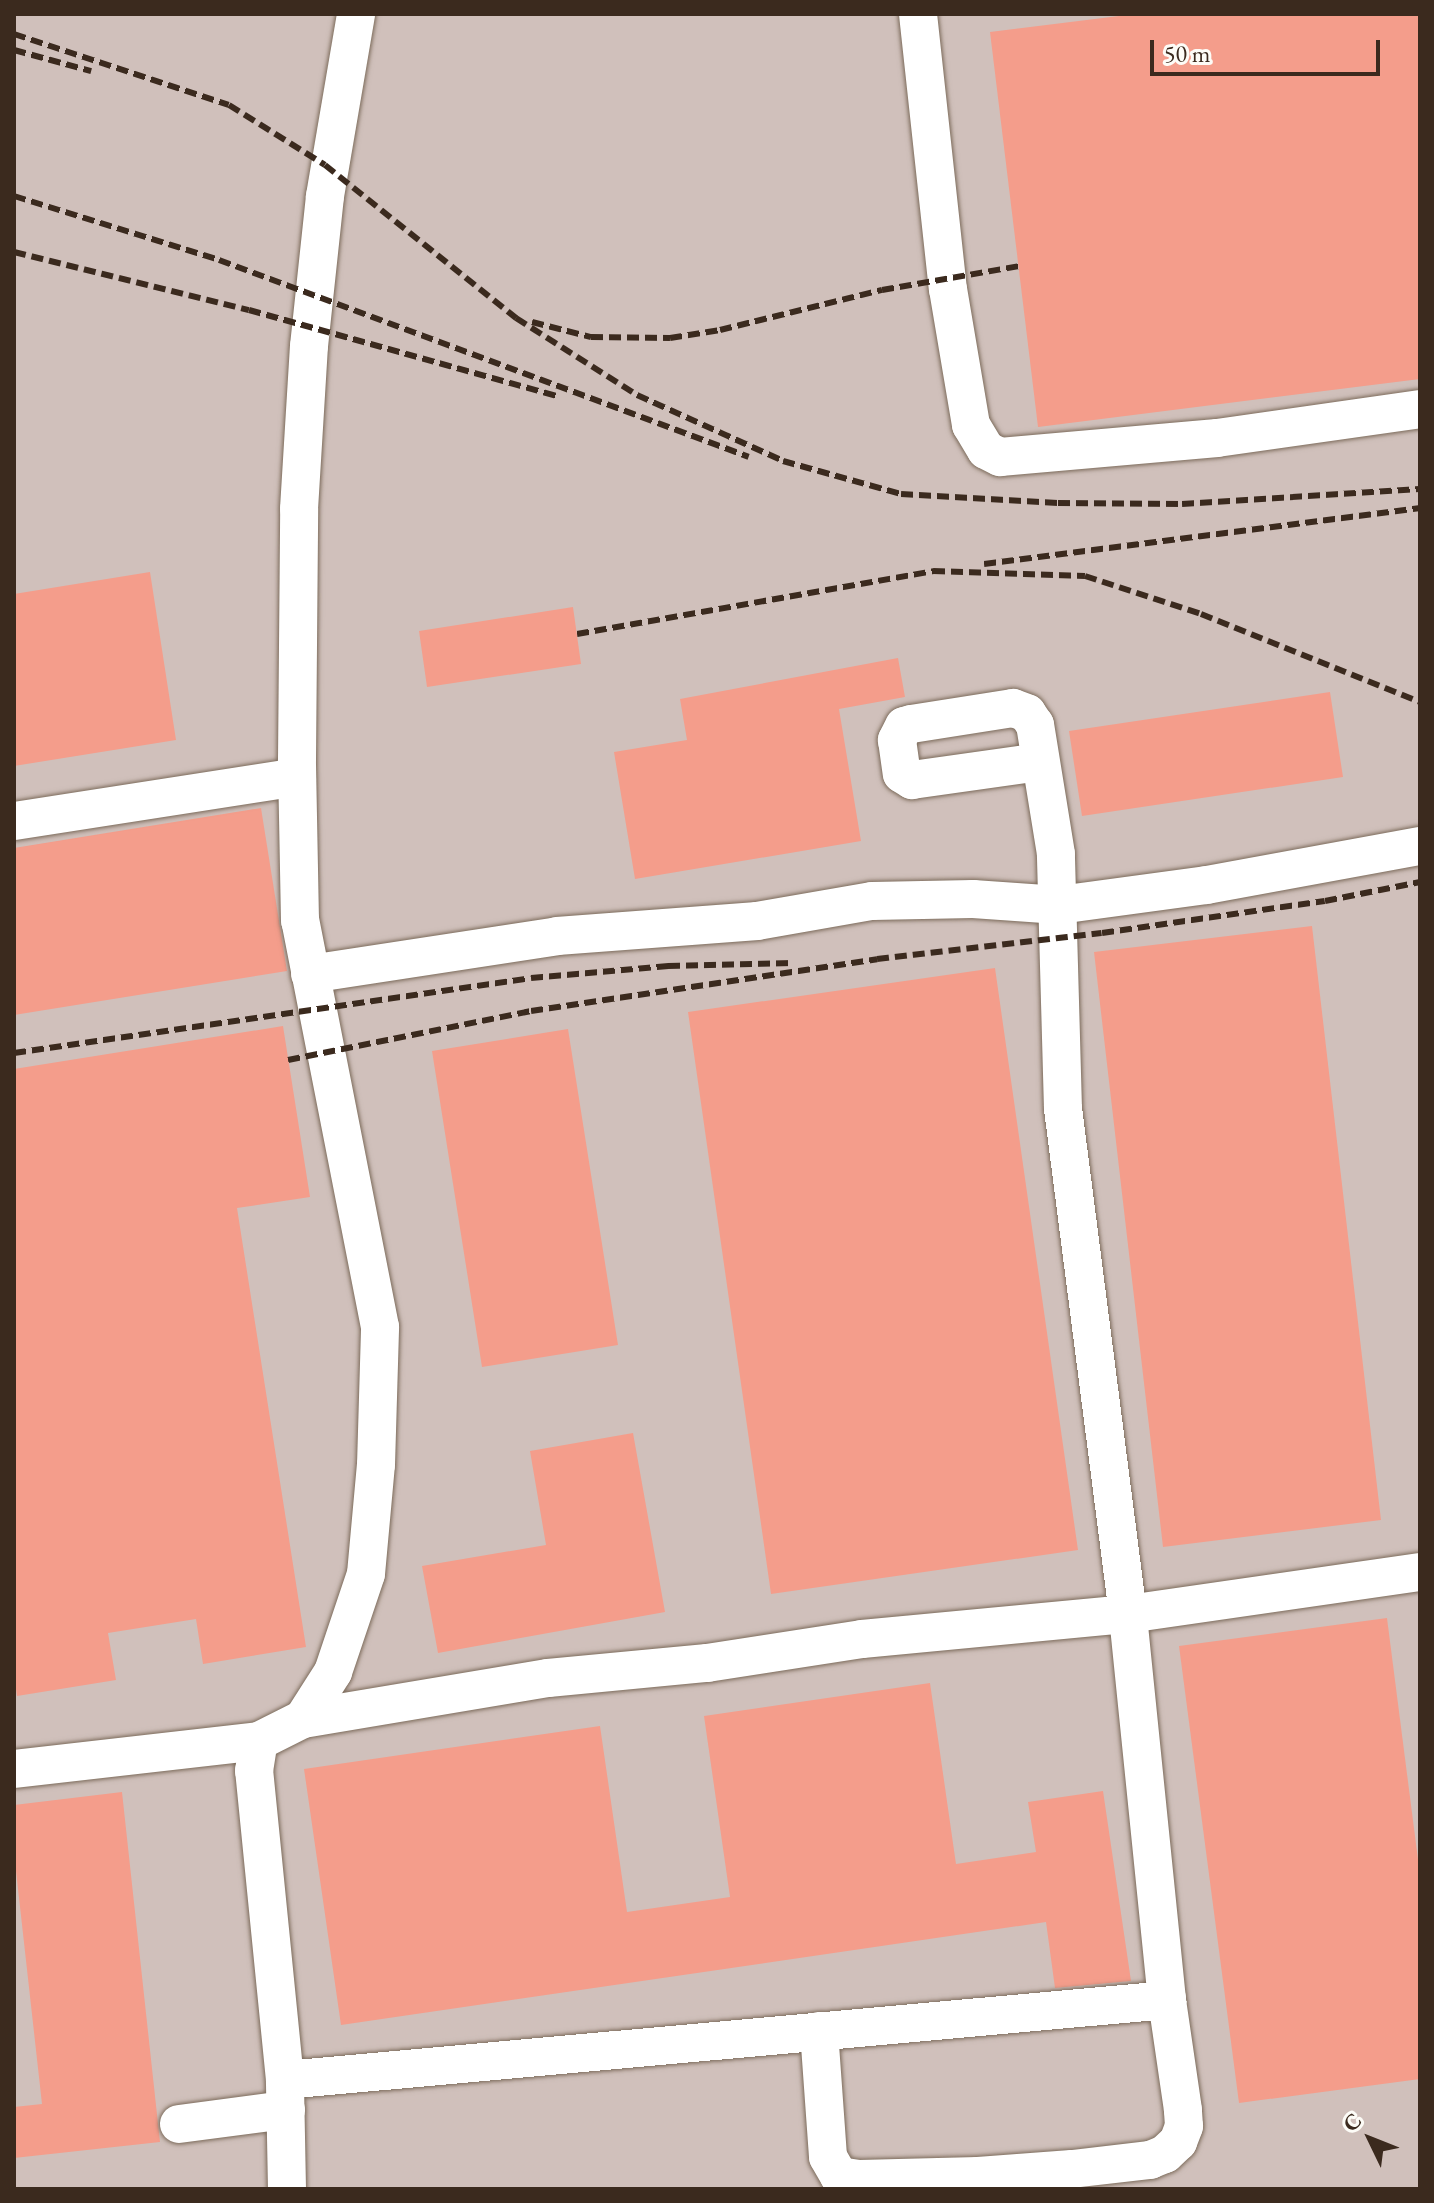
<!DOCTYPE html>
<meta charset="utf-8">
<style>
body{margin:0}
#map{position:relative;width:1434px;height:2203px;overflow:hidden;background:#f5e4cc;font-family:"EB Garamond",serif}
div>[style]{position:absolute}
.industrial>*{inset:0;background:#d0c0bb}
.building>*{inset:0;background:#f49d8b}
.roads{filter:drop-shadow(0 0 2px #7c6b5b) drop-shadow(0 0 2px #7c6b5b)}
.minor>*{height:38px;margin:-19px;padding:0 19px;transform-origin:19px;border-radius:19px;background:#fff}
.rail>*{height:6px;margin-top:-3px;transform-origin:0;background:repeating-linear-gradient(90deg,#3b2a1e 0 12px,transparent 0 18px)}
span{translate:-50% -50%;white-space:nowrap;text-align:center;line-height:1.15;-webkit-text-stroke:6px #fdfcf7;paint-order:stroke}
.frame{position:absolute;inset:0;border:16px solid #3b2a1e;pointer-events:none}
.north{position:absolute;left:1330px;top:2099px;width:80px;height:80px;-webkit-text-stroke:6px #fdfcf7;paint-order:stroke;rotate:313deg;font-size:22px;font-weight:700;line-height:32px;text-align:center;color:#3b2a1e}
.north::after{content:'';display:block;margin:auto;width:28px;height:36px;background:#3b2a1e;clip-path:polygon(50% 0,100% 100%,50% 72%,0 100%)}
.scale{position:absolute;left:1150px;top:40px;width:230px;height:36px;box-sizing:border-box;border:4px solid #3b2a1e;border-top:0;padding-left:10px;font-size:24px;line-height:28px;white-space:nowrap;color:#3b2a1e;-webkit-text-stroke:6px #fdfcf7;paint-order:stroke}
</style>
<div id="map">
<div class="industrial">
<div style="clip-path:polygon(14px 14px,1420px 14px,1420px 2189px,14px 2189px)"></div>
</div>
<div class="building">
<div style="clip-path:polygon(1135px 14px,1420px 14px,1420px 379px,1038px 427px,990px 32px)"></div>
<div style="clip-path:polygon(150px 572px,176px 740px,14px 766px,14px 594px)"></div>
<div style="clip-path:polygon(573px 607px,581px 664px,427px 687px,419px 631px)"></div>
<div style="clip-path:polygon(898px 658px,905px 697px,839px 709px,861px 841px,635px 879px,614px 752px,687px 740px,680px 699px)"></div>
<div style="clip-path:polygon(1330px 692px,1343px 777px,1082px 816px,1069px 731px)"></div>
<div style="clip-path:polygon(261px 808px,287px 971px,14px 1015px,14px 848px)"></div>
<div style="clip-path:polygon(1312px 926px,1381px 1520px,1163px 1547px,1094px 952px)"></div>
<div style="clip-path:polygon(995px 968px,1078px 1550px,771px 1594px,688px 1012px)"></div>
<div style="clip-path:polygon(283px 1026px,310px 1197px,237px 1208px,306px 1647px,203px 1664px,196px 1619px,108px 1633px,116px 1680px,17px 1696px,14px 1675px,14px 1069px)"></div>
<div style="clip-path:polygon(568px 1029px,618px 1345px,482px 1367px,432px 1051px)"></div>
<div style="clip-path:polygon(633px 1433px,665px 1612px,438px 1653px,422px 1566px,546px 1545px,530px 1451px)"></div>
<div style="clip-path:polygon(1387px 1618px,1420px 1875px,1420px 2079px,1239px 2103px,1179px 1646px)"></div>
<div style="clip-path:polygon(930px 1683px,956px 1864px,1036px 1852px,1028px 1802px,1103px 1791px,1131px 1981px,1055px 1988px,1046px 1922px,341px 2025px,304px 1769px,600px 1726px,627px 1912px,730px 1897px,704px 1716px)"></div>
<div style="clip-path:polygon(122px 1792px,160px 2142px,14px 2158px,14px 2107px,42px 2104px,14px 1853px,14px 1805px)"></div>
</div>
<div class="roads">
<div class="minor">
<div style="left:918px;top:14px;width:277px;rotate:83.8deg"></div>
<div style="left:948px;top:289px;width:138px;rotate:80.4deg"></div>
<div style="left:971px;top:425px;width:29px;rotate:59deg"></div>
<div style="left:986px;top:450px;width:16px;rotate:27deg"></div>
<div style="left:1000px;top:457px;width:218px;rotate:-5deg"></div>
<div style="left:1217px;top:438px;width:205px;rotate:-8.1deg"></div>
<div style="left:14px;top:821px;width:286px;rotate:-8.8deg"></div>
<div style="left:310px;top:974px;width:250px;rotate:-8.7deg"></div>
<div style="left:557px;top:936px;width:201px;rotate:-4.3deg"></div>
<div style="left:757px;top:921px;width:117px;rotate:-9.9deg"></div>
<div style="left:872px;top:901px;width:101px;rotate:-1.1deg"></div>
<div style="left:973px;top:899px;width:86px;rotate:4deg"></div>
<div style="left:1059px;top:905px;width:149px;rotate:-7.7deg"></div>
<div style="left:1207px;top:885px;width:217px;rotate:-10.4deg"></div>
<div style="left:303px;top:1719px;width:248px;rotate:-9.5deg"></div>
<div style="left:548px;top:1678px;width:160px;rotate:-5.4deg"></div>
<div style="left:707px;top:1663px;width:157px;rotate:-8.8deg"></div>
<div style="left:862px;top:1639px;width:267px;rotate:-5.4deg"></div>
<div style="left:1128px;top:1614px;width:509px;rotate:-97.33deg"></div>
<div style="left:1063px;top:1109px;width:255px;rotate:-91.6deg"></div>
<div style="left:1056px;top:854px;width:131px;rotate:-99.2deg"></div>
<div style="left:1035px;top:725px;width:14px;rotate:-124deg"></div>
<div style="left:1027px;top:713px;width:15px;rotate:-160deg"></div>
<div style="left:1013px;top:708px;width:103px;rotate:171.1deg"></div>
<div style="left:911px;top:724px;width:7px;rotate:164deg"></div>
<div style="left:904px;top:726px;width:16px;rotate:117deg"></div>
<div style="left:897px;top:740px;width:34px;rotate:82deg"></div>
<div style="left:902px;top:774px;width:12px;rotate:31deg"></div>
<div style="left:912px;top:780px;width:129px;rotate:-8deg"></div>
<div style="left:14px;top:1769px;width:247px;rotate:-6.5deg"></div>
<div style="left:819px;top:2031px;width:126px;rotate:85.9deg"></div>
<div style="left:828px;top:2157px;width:22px;rotate:60deg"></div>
<div style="left:839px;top:2176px;width:20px;rotate:9deg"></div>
<div style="left:859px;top:2179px;width:119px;rotate:-1.4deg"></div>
<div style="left:978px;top:2176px;width:94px;rotate:-4.3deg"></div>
<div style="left:1072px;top:2169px;width:79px;rotate:-6.6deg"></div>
<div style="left:1150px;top:2160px;width:16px;rotate:-22deg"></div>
<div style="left:1165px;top:2154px;width:18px;rotate:-43deg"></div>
<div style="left:1178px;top:2142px;width:17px;rotate:-69deg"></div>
<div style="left:1184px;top:2126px;width:16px;rotate:-94deg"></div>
<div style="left:1183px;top:2110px;width:111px;rotate:-98.3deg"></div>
<div style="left:1167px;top:2000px;width:388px;rotate:-95.8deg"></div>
<div style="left:1128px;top:1614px;width:295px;rotate:-8.2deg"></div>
<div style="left:285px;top:2080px;width:311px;rotate:-95.7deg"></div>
<div style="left:254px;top:1771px;width:30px;rotate:-81deg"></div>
<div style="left:259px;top:1741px;width:49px;rotate:-26.6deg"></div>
<div style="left:303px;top:1719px;width:56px;rotate:-57.4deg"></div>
<div style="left:333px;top:1672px;width:103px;rotate:-71.4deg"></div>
<div style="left:366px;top:1574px;width:109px;rotate:-84.8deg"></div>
<div style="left:376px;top:1465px;width:138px;rotate:-88.3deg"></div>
<div style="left:380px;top:1327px;width:414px;rotate:-101.1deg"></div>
<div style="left:300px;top:921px;width:161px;rotate:-91.1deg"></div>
<div style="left:297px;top:760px;width:251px;rotate:-89.5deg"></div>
<div style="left:299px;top:509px;width:163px;rotate:-86.5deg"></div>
<div style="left:309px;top:346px;width:151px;rotate:-83.9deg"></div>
<div style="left:325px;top:196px;width:185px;rotate:-80.3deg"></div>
<div style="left:179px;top:2124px;width:108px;rotate:-7.5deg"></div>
<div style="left:287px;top:2189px;width:109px;rotate:-91.1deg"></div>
<div style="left:285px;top:2080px;width:886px;rotate:-5.18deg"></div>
</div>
</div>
<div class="rail">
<div style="left:14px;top:34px;width:226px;rotate:18.3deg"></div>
<div style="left:229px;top:105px;width:113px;rotate:32deg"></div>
<div style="left:325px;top:165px;width:245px;rotate:38.7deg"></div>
<div style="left:516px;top:318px;width:143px;rotate:32.5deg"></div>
<div style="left:637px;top:395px;width:160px;rotate:24.3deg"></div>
<div style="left:783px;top:461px;width:123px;rotate:15.6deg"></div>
<div style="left:901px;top:494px;width:157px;rotate:3.3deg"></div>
<div style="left:1058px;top:503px;width:124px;rotate:0.5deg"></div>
<div style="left:1182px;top:504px;width:238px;rotate:-3.6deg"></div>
<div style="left:14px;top:50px;width:80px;rotate:15.3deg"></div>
<div style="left:14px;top:196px;width:215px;rotate:17.3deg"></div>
<div style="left:219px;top:260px;width:565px;rotate:20.39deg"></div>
<div style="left:14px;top:252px;width:242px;rotate:13.9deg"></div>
<div style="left:249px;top:310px;width:319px;rotate:15.6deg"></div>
<div style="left:532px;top:322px;width:61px;rotate:14.3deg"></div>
<div style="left:591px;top:337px;width:79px;rotate:0.7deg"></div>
<div style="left:670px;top:338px;width:51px;rotate:-9.1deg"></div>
<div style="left:720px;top:330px;width:167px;rotate:-13.9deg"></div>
<div style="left:882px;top:290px;width:139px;rotate:-9.9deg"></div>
<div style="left:984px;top:564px;width:440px;rotate:-7.3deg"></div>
<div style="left:577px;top:634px;width:362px;rotate:-10deg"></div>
<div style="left:933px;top:571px;width:152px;rotate:1.9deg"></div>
<div style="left:1085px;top:576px;width:122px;rotate:18.1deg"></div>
<div style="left:1201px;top:614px;width:236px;rotate:21.9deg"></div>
<div style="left:14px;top:1053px;width:522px;rotate:-8.25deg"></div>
<div style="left:531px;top:978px;width:138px;rotate:-5deg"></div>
<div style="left:668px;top:966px;width:125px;rotate:-1.4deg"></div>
<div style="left:288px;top:1060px;width:248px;rotate:-11.4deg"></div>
<div style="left:531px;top:1011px;width:350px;rotate:-8.5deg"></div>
<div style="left:877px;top:959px;width:226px;rotate:-6.6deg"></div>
<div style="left:1102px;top:933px;width:225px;rotate:-8.2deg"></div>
<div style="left:1325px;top:901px;width:97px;rotate:-11.3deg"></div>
</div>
<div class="frame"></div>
<div class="north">С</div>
<div class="scale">50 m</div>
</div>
